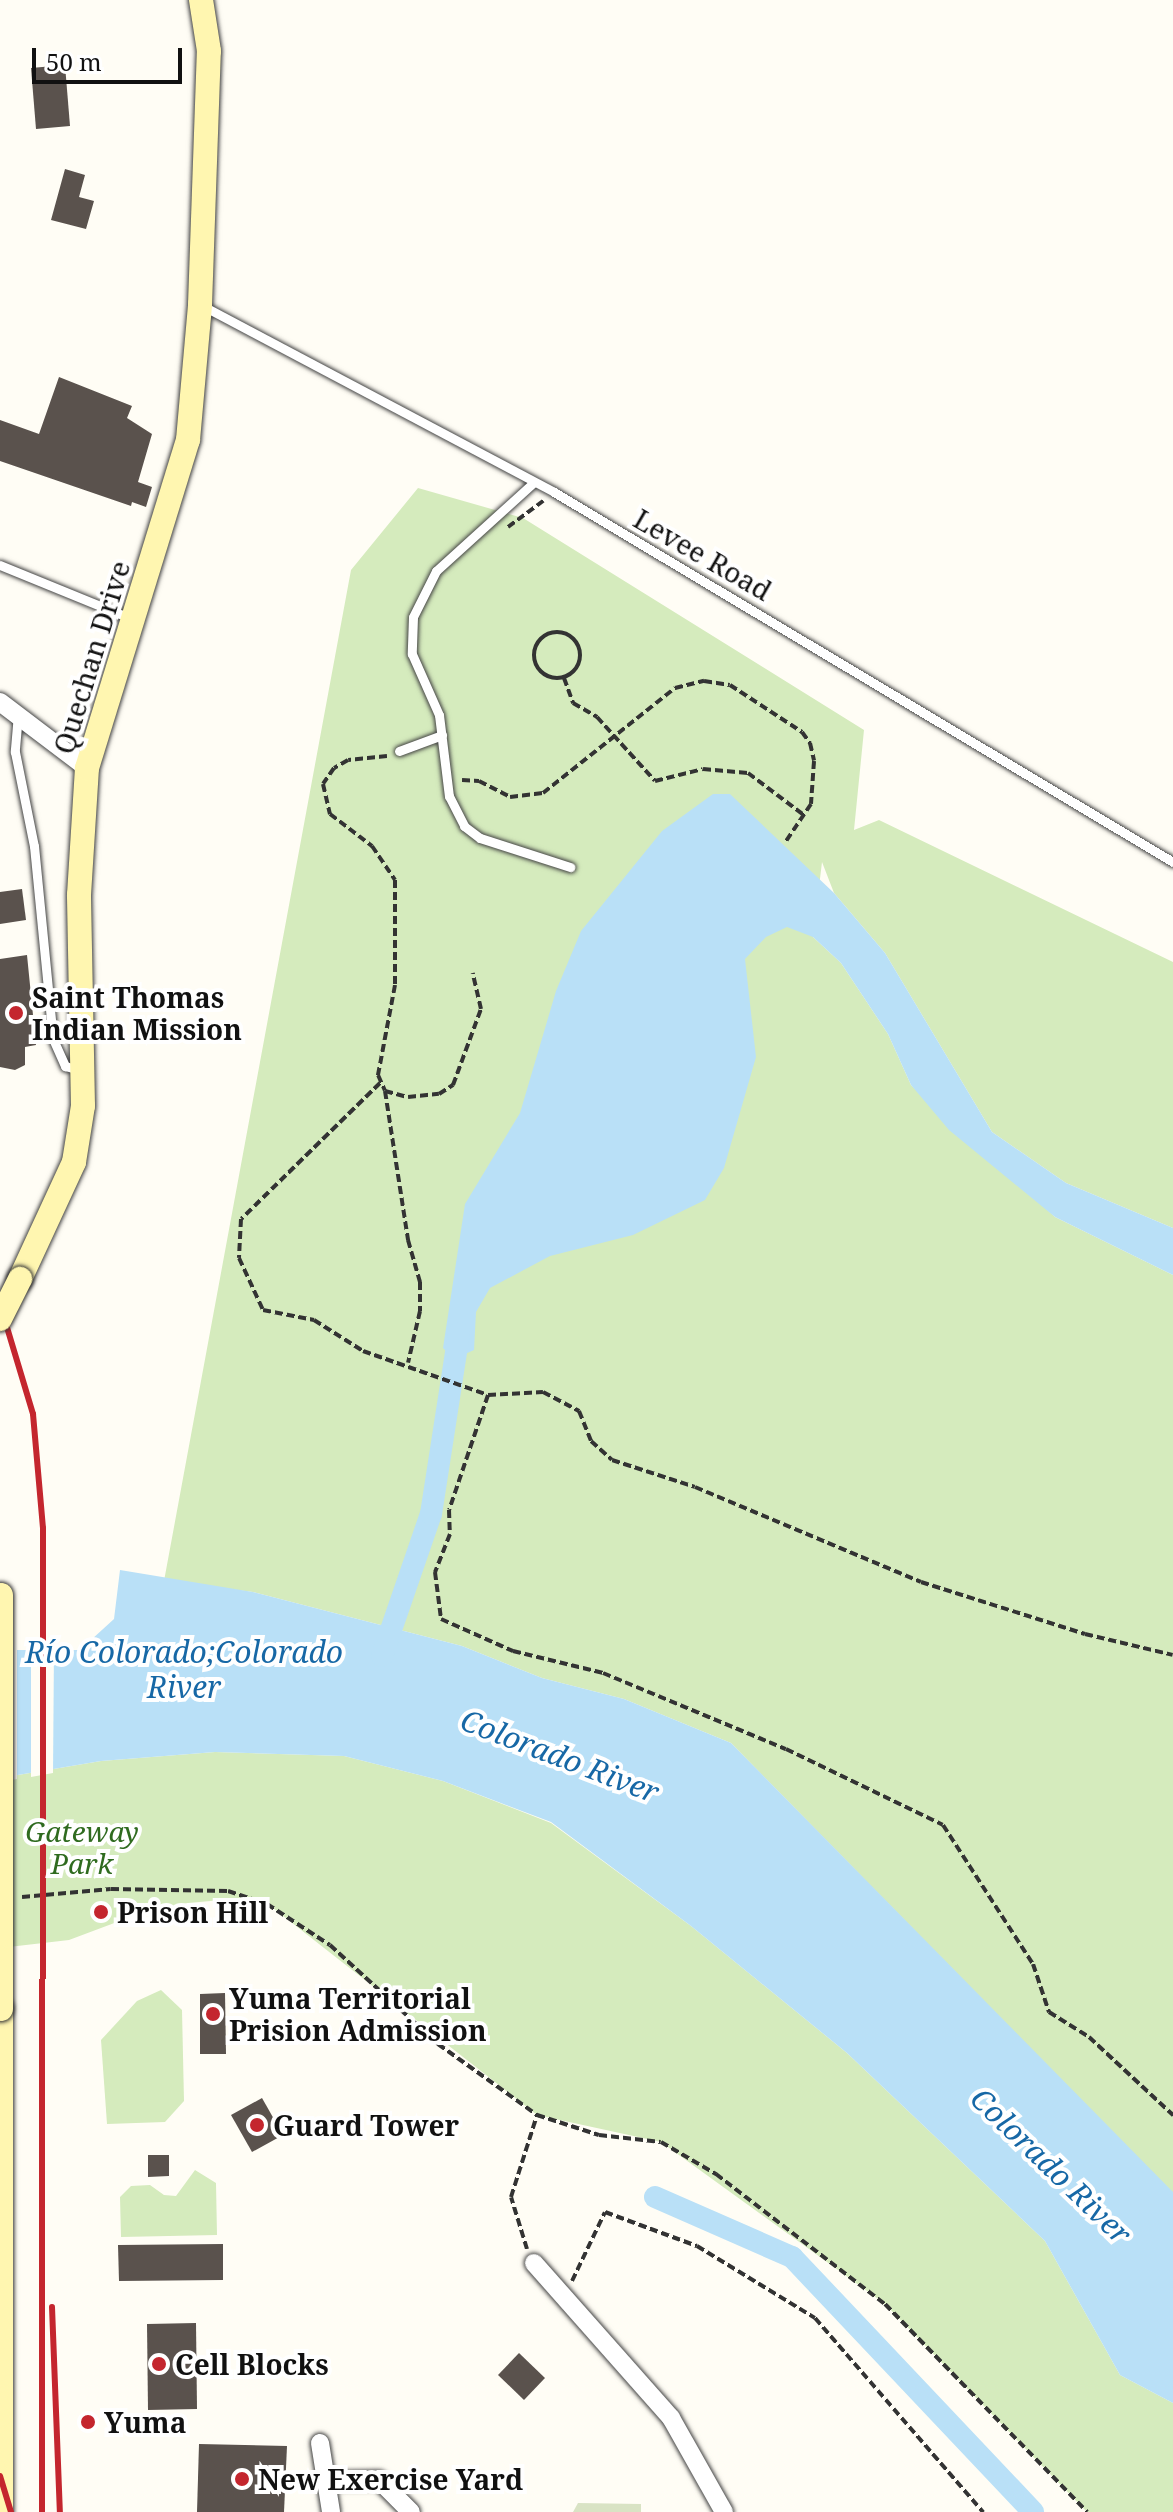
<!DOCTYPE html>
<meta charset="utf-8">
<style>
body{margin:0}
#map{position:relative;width:1173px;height:2512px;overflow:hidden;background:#fffdf5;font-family:"Noto Serif",serif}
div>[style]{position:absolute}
.green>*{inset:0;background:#d5ebbd}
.cemetery>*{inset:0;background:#d9e3c4}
.water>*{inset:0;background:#b9e0f7}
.pier>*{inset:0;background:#fffdf5}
.canal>*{height:22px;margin:-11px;padding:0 11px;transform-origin:11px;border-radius:11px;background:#b9e0f7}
.building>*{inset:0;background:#5a524d}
.path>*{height:4px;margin-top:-2px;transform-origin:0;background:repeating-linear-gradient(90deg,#333 0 8px,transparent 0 12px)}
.path>.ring{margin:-2px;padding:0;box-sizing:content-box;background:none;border:4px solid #333;border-radius:50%}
.roads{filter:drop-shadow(0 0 2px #444) drop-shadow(0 0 2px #444)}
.lane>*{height:9px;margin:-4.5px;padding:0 4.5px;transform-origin:4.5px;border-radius:4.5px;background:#fff}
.street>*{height:18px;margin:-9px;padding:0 9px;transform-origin:9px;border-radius:9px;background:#fff}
.secondary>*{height:24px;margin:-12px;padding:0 12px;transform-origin:12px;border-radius:12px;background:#fff6b0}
.rail>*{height:6px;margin:-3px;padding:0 3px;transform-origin:3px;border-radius:3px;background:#c4262e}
.bridges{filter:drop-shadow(0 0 2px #333) drop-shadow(0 0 2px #333)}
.secondary-bridge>*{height:24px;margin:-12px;padding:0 12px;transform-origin:12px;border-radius:12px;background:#fff6b0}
.dots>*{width:22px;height:22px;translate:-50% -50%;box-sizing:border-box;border:4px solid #fff;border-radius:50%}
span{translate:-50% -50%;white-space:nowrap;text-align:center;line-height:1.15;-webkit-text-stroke:8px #fff;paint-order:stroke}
.street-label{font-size:28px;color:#111}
.poi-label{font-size:28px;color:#111;font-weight:700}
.left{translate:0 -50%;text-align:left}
.park-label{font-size:28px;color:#2f6b1f;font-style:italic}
.water-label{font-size:30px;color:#1768a6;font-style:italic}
.scale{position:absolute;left:32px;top:48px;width:150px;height:36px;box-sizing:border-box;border:4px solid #111;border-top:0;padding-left:10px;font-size:24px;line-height:28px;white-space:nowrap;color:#111;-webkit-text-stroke:6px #fff;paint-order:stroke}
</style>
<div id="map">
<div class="green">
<div style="clip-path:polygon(418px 488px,523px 518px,864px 730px,854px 830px,879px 820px,1173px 962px,1173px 1228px,1066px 1183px,992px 1132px,885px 953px,834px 893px,822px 862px,813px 937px,841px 963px,888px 1034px,911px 1085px,1055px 1217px,1173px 1275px,1173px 2194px,731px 1743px,624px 1699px,542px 1678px,462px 1646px,253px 1592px,164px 1581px,351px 570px)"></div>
<div style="clip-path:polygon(215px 1752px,344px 1756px,443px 1781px,551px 1823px,691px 1926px,847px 2053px,1045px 2241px,1120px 2375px,1173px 2403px,1173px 2512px,1087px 2512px,885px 2304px,661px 2142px,537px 2115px,268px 1904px,265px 1920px,222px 1900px,188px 1903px,149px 1910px,69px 1940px,0 1948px,0 1778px,101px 1761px)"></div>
<div style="clip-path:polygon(161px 1990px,182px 2010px,184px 2101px,165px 2122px,107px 2124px,101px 2040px,137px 2001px)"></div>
<div style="clip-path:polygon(195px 2170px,216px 2183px,217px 2235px,121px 2237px,120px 2197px,131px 2186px,150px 2185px,164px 2195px,176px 2196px)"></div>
</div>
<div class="cemetery">
<div style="clip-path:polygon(578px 2503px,641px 2504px,641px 2512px,573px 2512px)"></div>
</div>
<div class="water">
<div style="clip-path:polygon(713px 794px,730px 794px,834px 893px,885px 953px,992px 1132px,1066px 1183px,1173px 1228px,1173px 1275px,1055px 1217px,949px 1130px,911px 1085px,888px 1034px,841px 963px,813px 937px,787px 927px,766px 937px,745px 959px,756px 1057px,724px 1168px,705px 1200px,633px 1235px,550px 1256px,490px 1288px,476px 1312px,474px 1350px,454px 1359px,443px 1348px,465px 1204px,520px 1113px,556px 991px,581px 931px,662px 831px)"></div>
<div style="clip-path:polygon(120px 1570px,253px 1592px,462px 1646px,542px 1678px,624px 1699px,731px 1743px,1173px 2192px,1173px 2403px,1120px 2375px,1045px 2241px,847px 2053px,691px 1926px,551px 1822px,443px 1781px,344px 1756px,215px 1752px,101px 1761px,0 1778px,0 1650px,80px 1650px,114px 1619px)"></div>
</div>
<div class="pier">
<div style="clip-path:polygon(0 1646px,17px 1646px,17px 1779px,0 1782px)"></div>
<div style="clip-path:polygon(31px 1646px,54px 1646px,53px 1773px,31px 1777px)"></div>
</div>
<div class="canal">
<div style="left:382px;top:1656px;width:150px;rotate:-71deg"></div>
<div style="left:431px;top:1514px;width:183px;rotate:-81.2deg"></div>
<div style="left:655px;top:2197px;width:150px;rotate:23.7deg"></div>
<div style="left:792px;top:2257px;width:351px;rotate:46.6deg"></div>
</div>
<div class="building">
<div style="clip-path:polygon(65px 65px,70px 126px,36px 129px,31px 68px)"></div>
<div style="clip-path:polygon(65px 169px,85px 175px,79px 197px,94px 201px,86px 229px,51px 220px)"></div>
<div style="clip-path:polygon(59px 377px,132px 406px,127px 418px,152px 434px,138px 482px,152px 487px,146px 507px,132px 502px,131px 506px,0 461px,0 420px,39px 434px)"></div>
<div style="clip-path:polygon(22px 889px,26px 920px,0 924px,0 892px)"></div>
<div style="clip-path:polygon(27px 955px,36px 1045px,25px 1047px,25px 1065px,15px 1070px,0 1067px,0 959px)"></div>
<div style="clip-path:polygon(225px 1993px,226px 2054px,200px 2054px,200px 1994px)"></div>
<div style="clip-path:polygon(262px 2098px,283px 2135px,252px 2152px,231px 2115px)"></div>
<div style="clip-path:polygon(148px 2155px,169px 2155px,169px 2176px,148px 2177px)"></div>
<div style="clip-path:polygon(223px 2244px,223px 2280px,119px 2281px,118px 2245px)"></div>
<div style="clip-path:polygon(196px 2323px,197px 2409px,148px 2410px,147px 2324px)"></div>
<div style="clip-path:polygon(519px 2353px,545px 2378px,524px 2400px,498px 2375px)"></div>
<div style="clip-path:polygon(199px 2444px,287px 2446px,284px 2512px,197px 2512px)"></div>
</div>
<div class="path">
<div style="left:508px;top:527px;width:44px;rotate:-36.6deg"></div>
<div class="ring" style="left:534px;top:632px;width:42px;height:42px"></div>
<div style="left:564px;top:678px;width:27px;rotate:70deg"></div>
<div style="left:573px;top:703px;width:28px;rotate:30deg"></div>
<div style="left:597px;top:717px;width:86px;rotate:47.8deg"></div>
<div style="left:655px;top:781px;width:49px;rotate:-14deg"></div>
<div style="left:703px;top:769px;width:45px;rotate:5.1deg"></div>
<div style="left:748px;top:773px;width:70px;rotate:36.9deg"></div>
<div style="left:387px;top:756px;width:39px;rotate:174deg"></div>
<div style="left:348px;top:760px;width:16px;rotate:150deg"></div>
<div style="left:334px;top:768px;width:19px;rotate:125deg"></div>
<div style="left:323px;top:784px;width:31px;rotate:77deg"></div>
<div style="left:330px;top:814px;width:53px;rotate:37.3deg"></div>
<div style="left:372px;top:846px;width:41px;rotate:55.9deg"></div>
<div style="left:395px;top:880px;width:105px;rotate:90deg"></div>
<div style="left:395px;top:985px;width:92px;rotate:100.7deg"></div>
<div style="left:378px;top:1075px;width:17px;rotate:66deg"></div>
<div style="left:385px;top:1091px;width:24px;rotate:15deg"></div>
<div style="left:408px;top:1097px;width:31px;rotate:-6deg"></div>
<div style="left:439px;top:1094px;width:17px;rotate:-33deg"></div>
<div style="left:453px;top:1085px;width:81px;rotate:-69.8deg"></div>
<div style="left:481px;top:1009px;width:37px;rotate:-103deg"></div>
<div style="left:462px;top:780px;width:17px;rotate:3deg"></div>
<div style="left:479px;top:781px;width:35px;rotate:27deg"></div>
<div style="left:510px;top:797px;width:33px;rotate:-7deg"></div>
<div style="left:543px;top:793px;width:169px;rotate:-38.5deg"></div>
<div style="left:675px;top:688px;width:30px;rotate:-14deg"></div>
<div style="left:704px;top:681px;width:26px;rotate:9deg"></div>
<div style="left:730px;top:685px;width:86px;rotate:33.1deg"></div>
<div style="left:802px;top:732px;width:14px;rotate:54deg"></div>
<div style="left:810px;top:743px;width:18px;rotate:77deg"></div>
<div style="left:814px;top:761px;width:43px;rotate:94deg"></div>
<div style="left:811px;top:804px;width:45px;rotate:124deg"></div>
<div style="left:380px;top:1083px;width:194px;rotate:135.6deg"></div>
<div style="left:241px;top:1219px;width:39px;rotate:93deg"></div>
<div style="left:239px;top:1258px;width:57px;rotate:65.2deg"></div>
<div style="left:263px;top:1310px;width:52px;rotate:11.1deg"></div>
<div style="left:314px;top:1320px;width:58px;rotate:32.3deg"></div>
<div style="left:363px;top:1351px;width:133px;rotate:19.4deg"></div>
<div style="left:488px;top:1395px;width:55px;rotate:-3.1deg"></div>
<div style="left:543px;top:1392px;width:41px;rotate:27.8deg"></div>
<div style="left:579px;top:1411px;width:32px;rotate:68deg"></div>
<div style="left:591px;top:1441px;width:28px;rotate:42deg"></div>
<div style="left:612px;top:1460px;width:87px;rotate:18deg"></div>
<div style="left:695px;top:1487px;width:245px;rotate:22.8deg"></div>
<div style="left:921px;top:1582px;width:172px;rotate:17.6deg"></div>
<div style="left:1085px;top:1634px;width:90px;rotate:13.4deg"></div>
<div style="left:385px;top:1091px;width:151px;rotate:81.2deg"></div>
<div style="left:408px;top:1240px;width:44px;rotate:74.1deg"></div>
<div style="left:420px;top:1282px;width:29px;rotate:90deg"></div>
<div style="left:420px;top:1311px;width:53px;rotate:103deg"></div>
<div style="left:488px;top:1395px;width:121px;rotate:108.7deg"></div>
<div style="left:449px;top:1510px;width:24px;rotate:88deg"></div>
<div style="left:450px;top:1534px;width:41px;rotate:111.5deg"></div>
<div style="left:435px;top:1572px;width:47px;rotate:82.7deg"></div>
<div style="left:441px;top:1619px;width:79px;rotate:24deg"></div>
<div style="left:513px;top:1651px;width:93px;rotate:13.7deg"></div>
<div style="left:603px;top:1673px;width:198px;rotate:22.6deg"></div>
<div style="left:786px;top:1749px;width:174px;rotate:25.8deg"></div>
<div style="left:943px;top:1825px;width:166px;rotate:57.1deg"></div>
<div style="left:1033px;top:1964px;width:51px;rotate:71.6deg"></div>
<div style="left:1049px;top:2012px;width:47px;rotate:32deg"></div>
<div style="left:1089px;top:2037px;width:115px;rotate:42.9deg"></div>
<div style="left:22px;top:1897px;width:89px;rotate:-5.1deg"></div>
<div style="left:111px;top:1889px;width:117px;rotate:1deg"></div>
<div style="left:228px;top:1891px;width:41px;rotate:18.4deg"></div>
<div style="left:267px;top:1904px;width:75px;rotate:33.1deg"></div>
<div style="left:330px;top:1945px;width:147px;rotate:42.5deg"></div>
<div style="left:438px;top:2044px;width:122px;rotate:35.6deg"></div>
<div style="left:537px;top:2115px;width:65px;rotate:17.9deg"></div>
<div style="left:599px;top:2135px;width:62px;rotate:6.4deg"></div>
<div style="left:661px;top:2142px;width:64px;rotate:30.2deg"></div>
<div style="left:716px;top:2174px;width:213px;rotate:37.6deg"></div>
<div style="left:885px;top:2304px;width:290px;rotate:45.8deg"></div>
<div style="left:527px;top:2249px;width:54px;rotate:-107.1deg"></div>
<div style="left:511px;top:2197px;width:86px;rotate:-72.4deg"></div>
<div style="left:572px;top:2281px;width:76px;rotate:-64.4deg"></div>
<div style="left:605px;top:2212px;width:98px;rotate:20.3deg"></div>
<div style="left:697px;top:2246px;width:138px;rotate:31.4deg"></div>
<div style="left:815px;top:2318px;width:257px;rotate:49.1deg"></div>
</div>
<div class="roads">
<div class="lane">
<div style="left:203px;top:306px;width:397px;rotate:27.9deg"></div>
<div style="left:554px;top:492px;width:721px;rotate:30.87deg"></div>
<div style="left:533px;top:483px;width:131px;rotate:137.8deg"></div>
<div style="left:436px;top:571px;width:51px;rotate:116.6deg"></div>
<div style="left:413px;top:617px;width:37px;rotate:92deg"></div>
<div style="left:412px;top:654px;width:67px;rotate:66.1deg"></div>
<div style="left:439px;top:715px;width:82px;rotate:83deg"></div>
<div style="left:449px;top:796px;width:34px;rotate:63deg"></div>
<div style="left:464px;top:826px;width:20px;rotate:37deg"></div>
<div style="left:480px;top:838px;width:95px;rotate:17.9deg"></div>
<div style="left:0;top:565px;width:140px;rotate:22.2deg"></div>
<div style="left:18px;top:714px;width:38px;rotate:95deg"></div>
<div style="left:15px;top:752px;width:96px;rotate:78.6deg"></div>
<div style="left:34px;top:846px;width:194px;rotate:84.4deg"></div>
<div style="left:53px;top:1039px;width:30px;rotate:66deg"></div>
<div style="left:65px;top:1066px;width:16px;rotate:15deg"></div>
<div style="left:399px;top:751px;width:46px;rotate:-20.4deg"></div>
</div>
<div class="street">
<div style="left:0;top:702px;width:109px;rotate:37.2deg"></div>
<div style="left:534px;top:2263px;width:207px;rotate:48.5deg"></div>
<div style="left:671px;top:2418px;width:108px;rotate:60.6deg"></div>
<div style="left:320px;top:2443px;width:70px;rotate:80.9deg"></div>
<div style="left:326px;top:2481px;width:53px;rotate:-1.1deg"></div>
<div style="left:379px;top:2480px;width:45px;rotate:45deg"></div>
</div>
<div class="secondary">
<div style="left:20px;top:1279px;width:129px;rotate:-65.2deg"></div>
<div style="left:74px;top:1162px;width:57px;rotate:-80.9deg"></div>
<div style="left:83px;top:1106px;width:211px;rotate:-91.1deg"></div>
<div style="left:79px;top:895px;width:127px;rotate:-86.4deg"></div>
<div style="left:87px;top:768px;width:343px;rotate:-72.9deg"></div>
<div style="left:188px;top:440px;width:136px;rotate:-84.9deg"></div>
<div style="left:200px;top:305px;width:254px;rotate:-88deg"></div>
<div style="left:209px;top:51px;width:52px;rotate:-98.9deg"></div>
<div style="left:1px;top:2512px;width:503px;rotate:-90deg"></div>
</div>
</div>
<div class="rail">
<div style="left:0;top:1304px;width:115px;rotate:73.3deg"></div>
<div style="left:33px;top:1414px;width:114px;rotate:85deg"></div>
<div style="left:43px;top:1528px;width:984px;rotate:90.06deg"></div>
<div style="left:52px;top:2307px;width:205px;rotate:87.8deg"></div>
<div style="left:0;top:2476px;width:38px;rotate:73deg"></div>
</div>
<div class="bridges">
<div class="secondary-bridge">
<div style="left:0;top:1319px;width:45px;rotate:-63.4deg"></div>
<div style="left:1px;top:1595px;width:414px;rotate:90deg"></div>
</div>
</div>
<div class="dots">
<div style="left:16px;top:1013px;background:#c4262e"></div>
<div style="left:101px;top:1912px;background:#c4262e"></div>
<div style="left:213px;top:2014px;background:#c4262e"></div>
<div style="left:257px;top:2125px;background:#c4262e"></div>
<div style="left:159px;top:2364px;background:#c4262e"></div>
<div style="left:88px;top:2422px;background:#c4262e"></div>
<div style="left:242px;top:2479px;background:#c4262e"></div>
</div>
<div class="street-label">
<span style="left:703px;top:554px;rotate:30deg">Levee Road</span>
<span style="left:91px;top:657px;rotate:-73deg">Quechan Drive</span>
</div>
<div class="poi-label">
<span class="left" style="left:32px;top:1013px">Saint Thomas<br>Indian Mission</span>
<span class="left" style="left:117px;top:1912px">Prison Hill</span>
<span class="left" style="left:229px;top:2014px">Yuma Territorial<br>Prision Admission</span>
<span class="left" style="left:273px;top:2125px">Guard Tower</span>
<span class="left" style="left:175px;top:2364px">Cell Blocks</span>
<span class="left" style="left:104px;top:2422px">Yuma</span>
<span class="left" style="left:258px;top:2479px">New Exercise Yard</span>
</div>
<div class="park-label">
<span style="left:82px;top:1847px">Gateway<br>Park</span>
</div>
<div class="water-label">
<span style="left:184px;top:1669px">Río Colorado;Colorado<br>River</span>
<span style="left:560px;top:1756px;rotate:21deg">Colorado River</span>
<span style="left:1051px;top:2166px;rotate:44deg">Colorado River</span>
</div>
<div class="scale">50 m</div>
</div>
